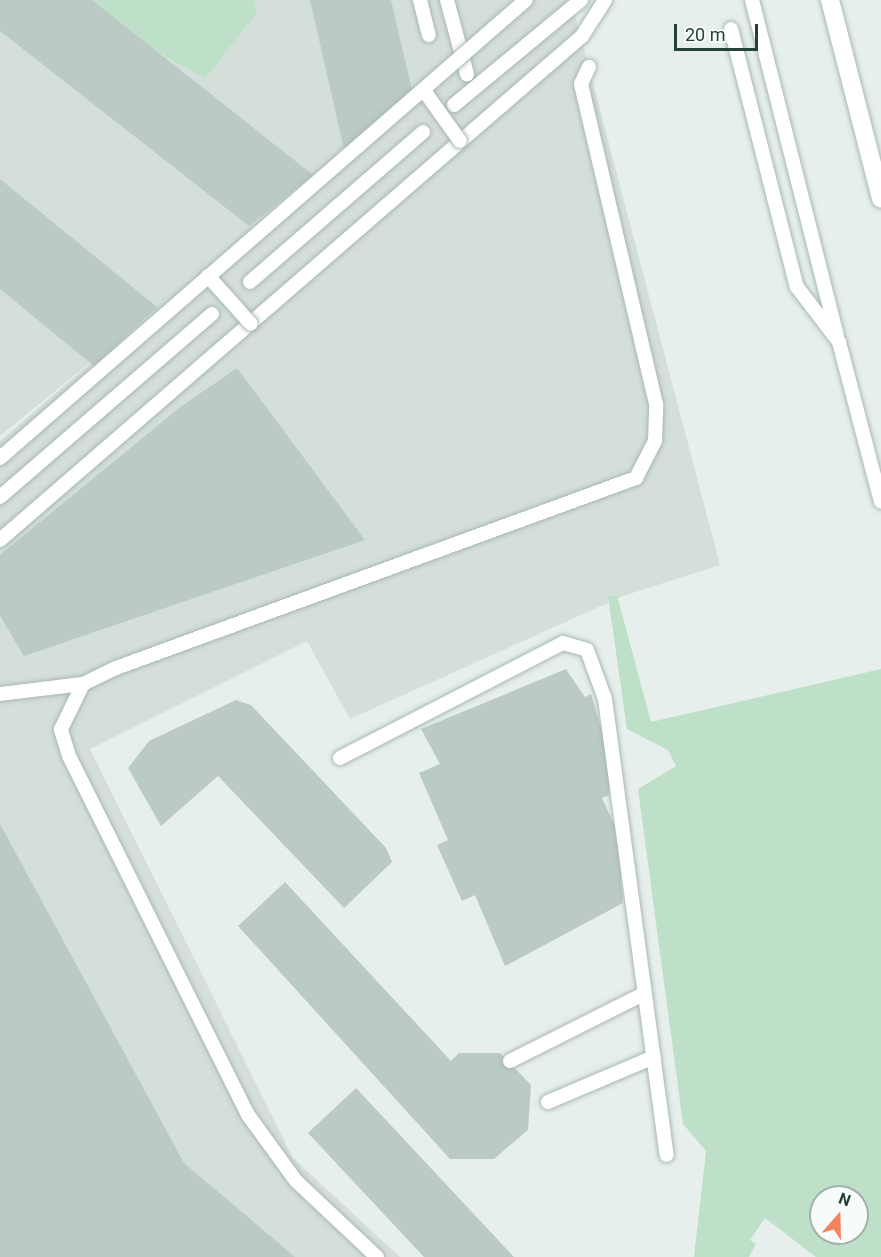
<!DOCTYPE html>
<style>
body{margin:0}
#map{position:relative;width:881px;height:1257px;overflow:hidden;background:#e6efeb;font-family:Roboto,sans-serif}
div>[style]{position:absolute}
.built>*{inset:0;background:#d4dfda}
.green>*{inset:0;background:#bfe0c8}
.building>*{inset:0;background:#bbcac4}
.roads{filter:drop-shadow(0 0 2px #a8b8b2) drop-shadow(0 0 2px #a8b8b2)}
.service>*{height:14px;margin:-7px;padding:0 7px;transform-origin:7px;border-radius:7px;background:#fff}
.secondary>*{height:18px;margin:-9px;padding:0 9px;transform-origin:9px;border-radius:9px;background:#fff}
.bridges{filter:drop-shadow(0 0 2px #a8b8b2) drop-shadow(0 0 2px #a8b8b2)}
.service-bridge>*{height:14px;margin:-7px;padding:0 7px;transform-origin:7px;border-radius:7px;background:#fff}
span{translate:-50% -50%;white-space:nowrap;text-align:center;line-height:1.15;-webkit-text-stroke:5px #f7fbf9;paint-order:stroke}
.north{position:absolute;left:809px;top:1185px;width:60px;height:60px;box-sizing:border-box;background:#f7fbf9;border:2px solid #a3b1ad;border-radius:50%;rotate:20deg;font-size:16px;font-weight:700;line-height:24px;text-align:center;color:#24423a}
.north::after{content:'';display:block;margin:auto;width:21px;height:27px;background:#f4845f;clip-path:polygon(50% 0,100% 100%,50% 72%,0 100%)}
.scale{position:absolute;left:674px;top:24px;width:84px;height:27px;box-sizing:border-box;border:3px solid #24423a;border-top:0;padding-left:8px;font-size:18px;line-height:21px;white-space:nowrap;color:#24423a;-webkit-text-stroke:4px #f7fbf9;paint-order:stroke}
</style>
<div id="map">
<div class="built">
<div style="clip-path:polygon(0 0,571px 0,720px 565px,623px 596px,350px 719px,307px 641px,90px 749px,293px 1158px,400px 1257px,0 1257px,0 441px,119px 339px,0 436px)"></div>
</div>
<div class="green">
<div style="clip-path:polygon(92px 0,254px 0,256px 14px,205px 78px,156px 51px)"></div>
<div style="clip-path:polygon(evenodd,617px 595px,651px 722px,881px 669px,881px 1257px,816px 1257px,765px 1218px,750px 1240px,756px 1244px,749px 1257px,694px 1257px,706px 1151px,683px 1124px,638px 789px,676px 766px,668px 750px,627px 729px,608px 596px,617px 595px,821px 1197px,857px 1197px,857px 1233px,821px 1233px,821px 1197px)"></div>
</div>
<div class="building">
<div style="clip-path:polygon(0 0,92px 0,313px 175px,249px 226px,0 31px)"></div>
<div style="clip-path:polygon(310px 0,391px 0,412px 90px,344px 149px)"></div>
<div style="clip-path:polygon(0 179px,157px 307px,94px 366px,0 289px)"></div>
<div style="clip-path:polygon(237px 368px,365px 540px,24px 656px,0 616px,0 555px,179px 408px)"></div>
<div style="clip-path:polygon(566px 669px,585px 697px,591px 694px,611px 762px,609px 795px,602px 798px,617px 830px,623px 903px,505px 966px,475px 895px,462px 901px,437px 845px,448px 840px,419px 773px,440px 764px,421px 729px)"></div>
<div style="clip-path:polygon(236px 700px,251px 705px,386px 848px,392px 862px,344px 908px,218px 776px,161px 826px,128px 768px,149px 741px)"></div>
<div style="clip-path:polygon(0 824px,184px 1163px,295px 1257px,0 1257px)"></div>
<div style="clip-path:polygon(285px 882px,451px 1061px,459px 1053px,500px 1053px,531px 1085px,528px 1130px,494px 1159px,450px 1159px,238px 926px)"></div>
<div style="clip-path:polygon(356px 1088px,514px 1257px,424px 1257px,308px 1133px)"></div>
</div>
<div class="roads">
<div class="service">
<div style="left:420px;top:0;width:36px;rotate:76deg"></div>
<div style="left:447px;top:0;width:77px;rotate:74.9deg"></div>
<div style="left:752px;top:0;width:346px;rotate:75.8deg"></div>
<div style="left:731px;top:29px;width:266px;rotate:75.7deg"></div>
<div style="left:797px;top:287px;width:69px;rotate:52.6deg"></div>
<div style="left:839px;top:342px;width:165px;rotate:75.3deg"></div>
<div style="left:454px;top:105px;width:165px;rotate:-39.6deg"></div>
<div style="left:250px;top:282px;width:229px;rotate:-40.9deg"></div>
<div style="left:0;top:497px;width:280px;rotate:-40.8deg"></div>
<div style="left:0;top:540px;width:770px;rotate:-40.89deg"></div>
<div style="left:582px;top:36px;width:43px;rotate:-57.4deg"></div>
<div style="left:0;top:694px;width:84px;rotate:-6.9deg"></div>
<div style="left:340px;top:758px;width:251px;rotate:-27.3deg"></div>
<div style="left:563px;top:643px;width:25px;rotate:16deg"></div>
<div style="left:587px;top:650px;width:52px;rotate:69.8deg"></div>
<div style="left:605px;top:699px;width:460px;rotate:82.3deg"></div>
<div style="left:510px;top:1061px;width:151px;rotate:-26.7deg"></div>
<div style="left:548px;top:1102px;width:115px;rotate:-23deg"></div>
<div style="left:377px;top:1257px;width:111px;rotate:-136.8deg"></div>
<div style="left:296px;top:1181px;width:82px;rotate:-126deg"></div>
<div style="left:248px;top:1115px;width:401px;rotate:-116.5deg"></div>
<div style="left:69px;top:756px;width:28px;rotate:-107deg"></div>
<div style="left:61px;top:729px;width:50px;rotate:-63.9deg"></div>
<div style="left:83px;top:684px;width:37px;rotate:-26deg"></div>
<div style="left:116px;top:668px;width:554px;rotate:-20.07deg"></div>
<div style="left:636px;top:478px;width:42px;rotate:-62.8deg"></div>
<div style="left:655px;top:441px;width:37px;rotate:-88deg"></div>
<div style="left:656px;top:404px;width:329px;rotate:-103.2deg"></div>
<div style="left:581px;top:84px;width:19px;rotate:-65deg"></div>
</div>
<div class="secondary">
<div style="left:830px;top:0;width:205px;rotate:75.6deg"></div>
</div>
</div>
<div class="bridges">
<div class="service-bridge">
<div style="left:425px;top:92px;width:60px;rotate:54.5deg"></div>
<div style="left:208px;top:276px;width:64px;rotate:48.1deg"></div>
<div style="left:0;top:458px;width:697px;rotate:-41.05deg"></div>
</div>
</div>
<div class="north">N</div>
<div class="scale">20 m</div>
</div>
